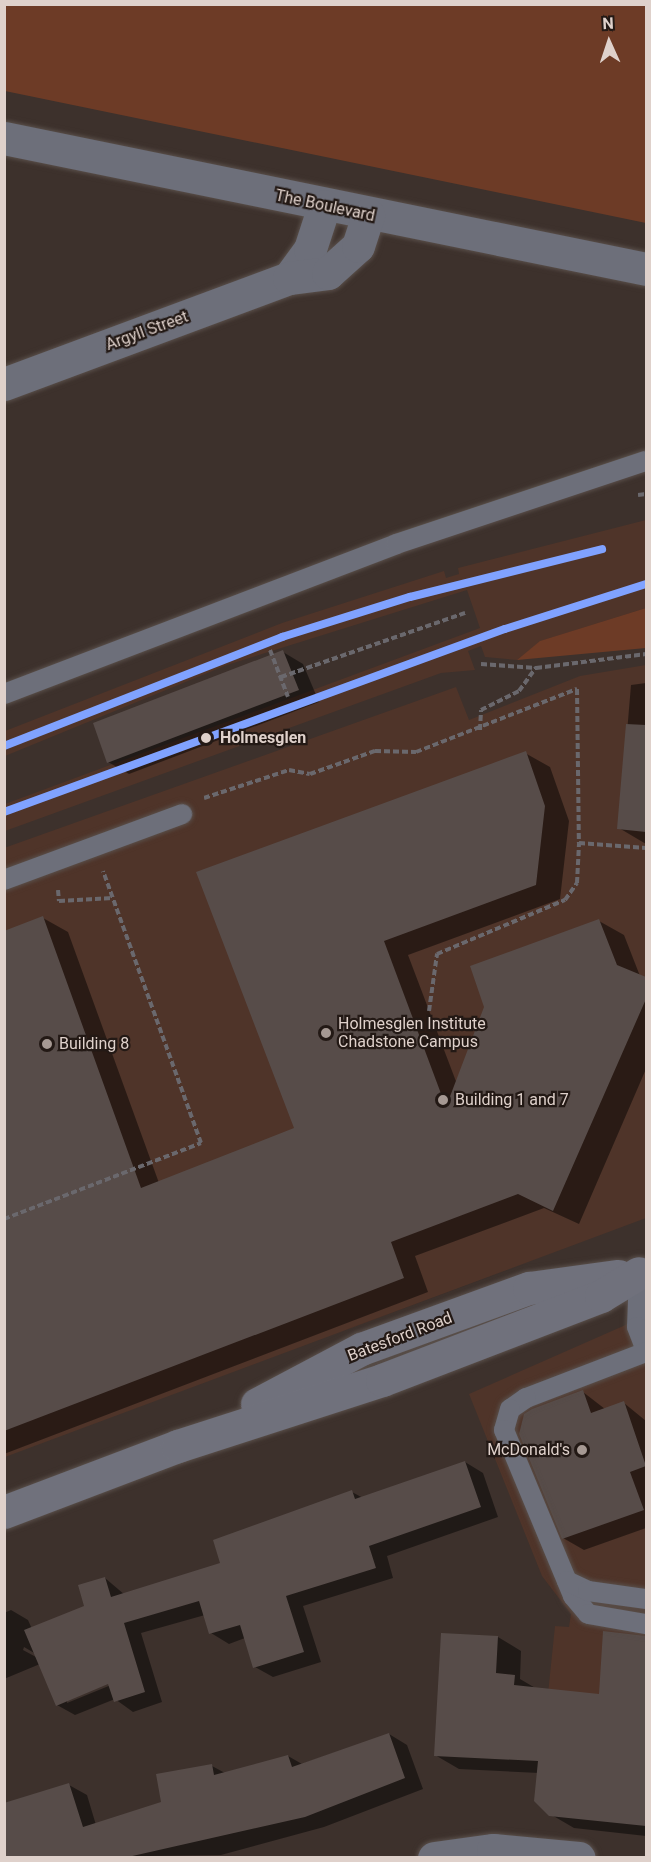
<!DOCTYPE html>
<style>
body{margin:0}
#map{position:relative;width:651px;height:1862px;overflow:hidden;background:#3d312c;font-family:Roboto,sans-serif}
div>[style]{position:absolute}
.built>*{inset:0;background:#4f3429}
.green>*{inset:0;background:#6d3b26}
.shadow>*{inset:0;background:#0007}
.building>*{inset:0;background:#574c49}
.path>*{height:4px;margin-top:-2px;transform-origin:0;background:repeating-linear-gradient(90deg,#6a686d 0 6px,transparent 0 9px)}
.roads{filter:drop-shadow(0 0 2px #594f4a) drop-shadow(0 0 2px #594f4a)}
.lane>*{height:20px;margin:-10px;padding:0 10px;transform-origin:10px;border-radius:10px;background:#6d6f7a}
.street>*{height:33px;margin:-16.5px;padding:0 16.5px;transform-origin:16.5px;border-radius:16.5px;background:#6d6f7a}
.secondary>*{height:33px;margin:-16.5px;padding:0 16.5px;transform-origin:16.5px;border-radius:16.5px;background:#70717c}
.rail-1>*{height:8px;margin:-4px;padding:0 4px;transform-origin:4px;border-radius:4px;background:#80a2ff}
.dots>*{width:16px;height:16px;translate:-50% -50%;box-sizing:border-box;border:3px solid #231915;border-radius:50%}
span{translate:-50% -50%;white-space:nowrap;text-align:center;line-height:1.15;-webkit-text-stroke:4.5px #231915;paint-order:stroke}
.street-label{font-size:16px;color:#dfd1cb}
.stop-label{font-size:16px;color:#dfd1cb;font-weight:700}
.left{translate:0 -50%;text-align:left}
.poi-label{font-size:16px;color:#dfd1cb}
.right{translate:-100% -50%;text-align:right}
.frame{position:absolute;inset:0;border:6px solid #dfd1cb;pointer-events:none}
.north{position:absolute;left:579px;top:12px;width:60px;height:60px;-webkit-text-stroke:4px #231915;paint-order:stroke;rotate:357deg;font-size:16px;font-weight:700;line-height:24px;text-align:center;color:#dfd1cb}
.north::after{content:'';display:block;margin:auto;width:21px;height:27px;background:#dfd1cb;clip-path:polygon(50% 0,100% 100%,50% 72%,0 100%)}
</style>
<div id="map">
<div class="built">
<div style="clip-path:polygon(646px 520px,646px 608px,541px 641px,517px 660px,485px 657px,481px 646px,468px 651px,475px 670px,441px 673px,5px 831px,5px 804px,480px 628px,467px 590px,227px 665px,5px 756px,5px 731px,282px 623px,444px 571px,446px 578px,459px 574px,458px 568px)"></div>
<div style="clip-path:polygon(646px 665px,646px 1218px,5px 1457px,4px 848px,456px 687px,469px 720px,580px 676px)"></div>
<div style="clip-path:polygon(646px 1316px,646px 1762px,542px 1752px,555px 1626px,569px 1627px,571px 1614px,542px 1576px,469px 1394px)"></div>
</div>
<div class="green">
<div style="clip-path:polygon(5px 4px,646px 5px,646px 223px,5px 91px)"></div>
<div style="clip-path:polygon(646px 608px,646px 648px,517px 660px,540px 641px)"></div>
</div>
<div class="shadow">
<div style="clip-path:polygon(283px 652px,303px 664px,319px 702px,129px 774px,108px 762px)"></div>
<div style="clip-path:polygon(646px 683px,646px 844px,619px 828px,631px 685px)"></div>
<div style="clip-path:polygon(525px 753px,550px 767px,569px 821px,560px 899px,408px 955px,457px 1084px,599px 921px,624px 935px,640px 976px,646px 979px,646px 1069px,579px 1224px,544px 1208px,415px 1256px,428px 1292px,4px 1454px,4px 932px,43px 918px,68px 932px,159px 1183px,296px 1129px,198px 873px)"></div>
<div style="clip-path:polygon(583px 1392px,605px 1409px,624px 1403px,646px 1421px,646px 1528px,584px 1550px,563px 1538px)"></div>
<div style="clip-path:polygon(evenodd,465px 1462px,483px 1473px,498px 1517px,387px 1556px,393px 1578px,303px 1606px,321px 1662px,273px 1677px,255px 1667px,245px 1638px,229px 1644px,211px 1633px,205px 1615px,141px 1633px,162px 1702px,133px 1712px,115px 1699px,75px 1715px,57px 1705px,40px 1664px,4px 1679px,4px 1613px,11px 1610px,28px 1620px,32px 1629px,86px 1607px,105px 1578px,125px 1595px,222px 1564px,352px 1492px,363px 1498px,465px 1462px,24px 1647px,36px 1654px,36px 1657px,23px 1650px,24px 1647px,465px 1462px,115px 1680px,116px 1683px,67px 1703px,67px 1700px,115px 1680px)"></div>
<div style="clip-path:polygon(605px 1633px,646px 1637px,646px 1836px,574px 1828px,550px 1814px,539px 1773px,459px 1769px,435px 1755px,498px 1637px,521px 1651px,520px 1679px,537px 1689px,600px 1695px)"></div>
<div style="clip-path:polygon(389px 1734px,407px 1745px,423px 1789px,324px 1827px,221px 1855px,4px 1858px,4px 1814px,69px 1785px,87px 1795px,96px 1825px,163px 1804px,212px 1766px,225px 1773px,288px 1756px,302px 1764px)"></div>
</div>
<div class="building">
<div style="clip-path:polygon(283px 650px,299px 690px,107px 763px,93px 723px)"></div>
<div style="clip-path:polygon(626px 724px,646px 725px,646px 832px,617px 829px)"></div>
<div style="clip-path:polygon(526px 751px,545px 806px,536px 885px,384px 941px,446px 1107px,484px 1007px,470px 966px,599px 919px,617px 965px,646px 977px,646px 999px,553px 1211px,518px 1194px,391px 1242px,404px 1278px,4px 1431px,4px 931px,43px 916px,141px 1188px,294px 1128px,196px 872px)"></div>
<div style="clip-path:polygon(583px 1390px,591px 1413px,624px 1401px,646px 1466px,630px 1472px,644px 1510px,562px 1539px,519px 1434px,524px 1414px,532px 1409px)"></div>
<div style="clip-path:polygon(465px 1461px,481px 1507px,369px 1546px,376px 1568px,286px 1596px,304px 1652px,253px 1668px,240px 1625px,209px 1634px,199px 1601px,124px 1623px,145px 1692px,114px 1702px,108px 1684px,56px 1706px,24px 1630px,84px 1606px,78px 1585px,105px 1577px,111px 1597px,220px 1563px,213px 1540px,352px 1490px,355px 1499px)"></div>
<div style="clip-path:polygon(603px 1631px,646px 1636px,646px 1826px,549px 1816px,534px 1801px,538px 1761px,434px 1756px,441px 1633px,498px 1636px,496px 1673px,515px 1675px,514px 1685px,599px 1694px)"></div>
<div style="clip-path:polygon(389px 1733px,405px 1778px,305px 1817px,128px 1857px,4px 1857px,4px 1803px,69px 1783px,83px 1827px,161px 1802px,156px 1774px,212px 1764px,214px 1775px,288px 1755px,292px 1767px)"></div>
</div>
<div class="path">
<div style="left:638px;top:495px;width:8px;rotate:-7deg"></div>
<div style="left:270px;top:650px;width:50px;rotate:69deg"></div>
<div style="left:481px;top:664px;width:55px;rotate:4.2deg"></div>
<div style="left:536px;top:668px;width:111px;rotate:-7.3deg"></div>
<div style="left:281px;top:677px;width:195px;rotate:-19.2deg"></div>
<div style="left:480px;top:730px;width:20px;rotate:-87deg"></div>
<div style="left:481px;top:710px;width:42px;rotate:-26.6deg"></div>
<div style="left:519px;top:691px;width:29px;rotate:-54deg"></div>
<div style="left:204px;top:798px;width:89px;rotate:-18.2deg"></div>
<div style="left:289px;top:770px;width:21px;rotate:11deg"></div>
<div style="left:310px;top:774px;width:69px;rotate:-19.5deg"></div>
<div style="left:375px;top:751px;width:41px;rotate:1.4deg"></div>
<div style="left:416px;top:752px;width:173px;rotate:-21.4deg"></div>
<div style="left:577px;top:689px;width:154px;rotate:89.3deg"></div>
<div style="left:579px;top:843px;width:67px;rotate:4.3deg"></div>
<div style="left:58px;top:890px;width:11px;rotate:85deg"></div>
<div style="left:59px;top:901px;width:54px;rotate:-3.2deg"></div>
<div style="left:429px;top:1011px;width:58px;rotate:-82deg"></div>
<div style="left:437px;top:954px;width:139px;rotate:-22.9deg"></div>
<div style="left:565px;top:900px;width:21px;rotate:-55deg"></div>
<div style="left:577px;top:883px;width:40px;rotate:-87.1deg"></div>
<div style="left:4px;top:1219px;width:211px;rotate:-21.1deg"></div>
<div style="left:201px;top:1143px;width:289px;rotate:-109.8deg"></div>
</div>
<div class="roads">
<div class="lane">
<div style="left:4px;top:694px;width:420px;rotate:-20.9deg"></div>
<div style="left:396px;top:544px;width:263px;rotate:-18.4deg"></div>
<div style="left:4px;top:880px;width:190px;rotate:-20.3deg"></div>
<div style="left:639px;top:1273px;width:54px;rotate:92.1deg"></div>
<div style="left:637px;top:1327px;width:25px;rotate:69deg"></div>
<div style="left:646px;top:1352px;width:129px;rotate:159deg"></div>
<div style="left:526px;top:1398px;width:19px;rotate:145deg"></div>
<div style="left:510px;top:1409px;width:22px;rotate:106deg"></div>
<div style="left:504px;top:1430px;width:180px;rotate:67.4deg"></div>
<div style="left:573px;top:1596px;width:23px;rotate:50deg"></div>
<div style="left:588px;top:1614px;width:59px;rotate:9.8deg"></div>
<div style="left:567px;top:1581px;width:23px;rotate:25deg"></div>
<div style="left:588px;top:1591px;width:59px;rotate:7.9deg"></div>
</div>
<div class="street">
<div style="left:4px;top:138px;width:655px;rotate:11.53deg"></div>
<div style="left:289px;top:278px;width:36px;rotate:-54deg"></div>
<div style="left:310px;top:249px;width:45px;rotate:-72deg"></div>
<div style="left:4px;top:384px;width:304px;rotate:-20.4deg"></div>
<div style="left:289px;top:278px;width:39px;rotate:-7deg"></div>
<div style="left:328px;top:273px;width:40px;rotate:-42deg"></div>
<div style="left:358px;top:246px;width:33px;rotate:-72deg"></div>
<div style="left:434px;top:1858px;width:60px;rotate:-7.7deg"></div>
<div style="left:493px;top:1850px;width:86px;rotate:5.3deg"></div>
</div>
<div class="secondary">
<div style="left:257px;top:1404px;width:118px;rotate:-27.9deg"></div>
<div style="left:361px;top:1349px;width:179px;rotate:-20deg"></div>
<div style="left:529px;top:1288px;width:90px;rotate:-7.7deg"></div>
<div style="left:4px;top:1512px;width:186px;rotate:-20.8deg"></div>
<div style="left:178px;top:1446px;width:214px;rotate:-17.9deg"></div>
<div style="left:382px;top:1380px;width:235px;rotate:-21deg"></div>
<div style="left:601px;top:1296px;width:44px;rotate:-31.2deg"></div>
</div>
</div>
<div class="rail-1">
<div style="left:4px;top:746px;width:299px;rotate:-21.4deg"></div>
<div style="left:282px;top:637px;width:134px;rotate:-17.4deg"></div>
<div style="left:410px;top:597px;width:198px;rotate:-14deg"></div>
<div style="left:4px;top:812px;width:533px;rotate:-20.07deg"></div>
<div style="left:505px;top:629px;width:148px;rotate:-17.7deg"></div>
</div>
<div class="dots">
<div style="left:206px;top:738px;background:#dfd1cb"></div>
<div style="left:326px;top:1033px;background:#a69993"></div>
<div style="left:47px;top:1044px;background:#a69993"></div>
<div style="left:443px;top:1100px;background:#a69993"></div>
<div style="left:582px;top:1450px;background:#a69993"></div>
</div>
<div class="street-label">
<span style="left:325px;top:206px;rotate:12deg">The Boulevard</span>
<span style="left:147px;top:331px;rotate:-20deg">Argyll Street</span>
<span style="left:400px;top:1337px;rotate:-21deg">Batesford Road</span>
</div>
<div class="stop-label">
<span class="left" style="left:220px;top:738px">Holmesglen</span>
</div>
<div class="poi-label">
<span class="left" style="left:338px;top:1033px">Holmesglen Institute<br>Chadstone Campus</span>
<span class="left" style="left:59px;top:1044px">Building 8</span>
<span class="left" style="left:455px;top:1100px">Building 1 and 7</span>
<span class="right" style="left:570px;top:1450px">McDonald's</span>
</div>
<div class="frame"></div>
<div class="north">N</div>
</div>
